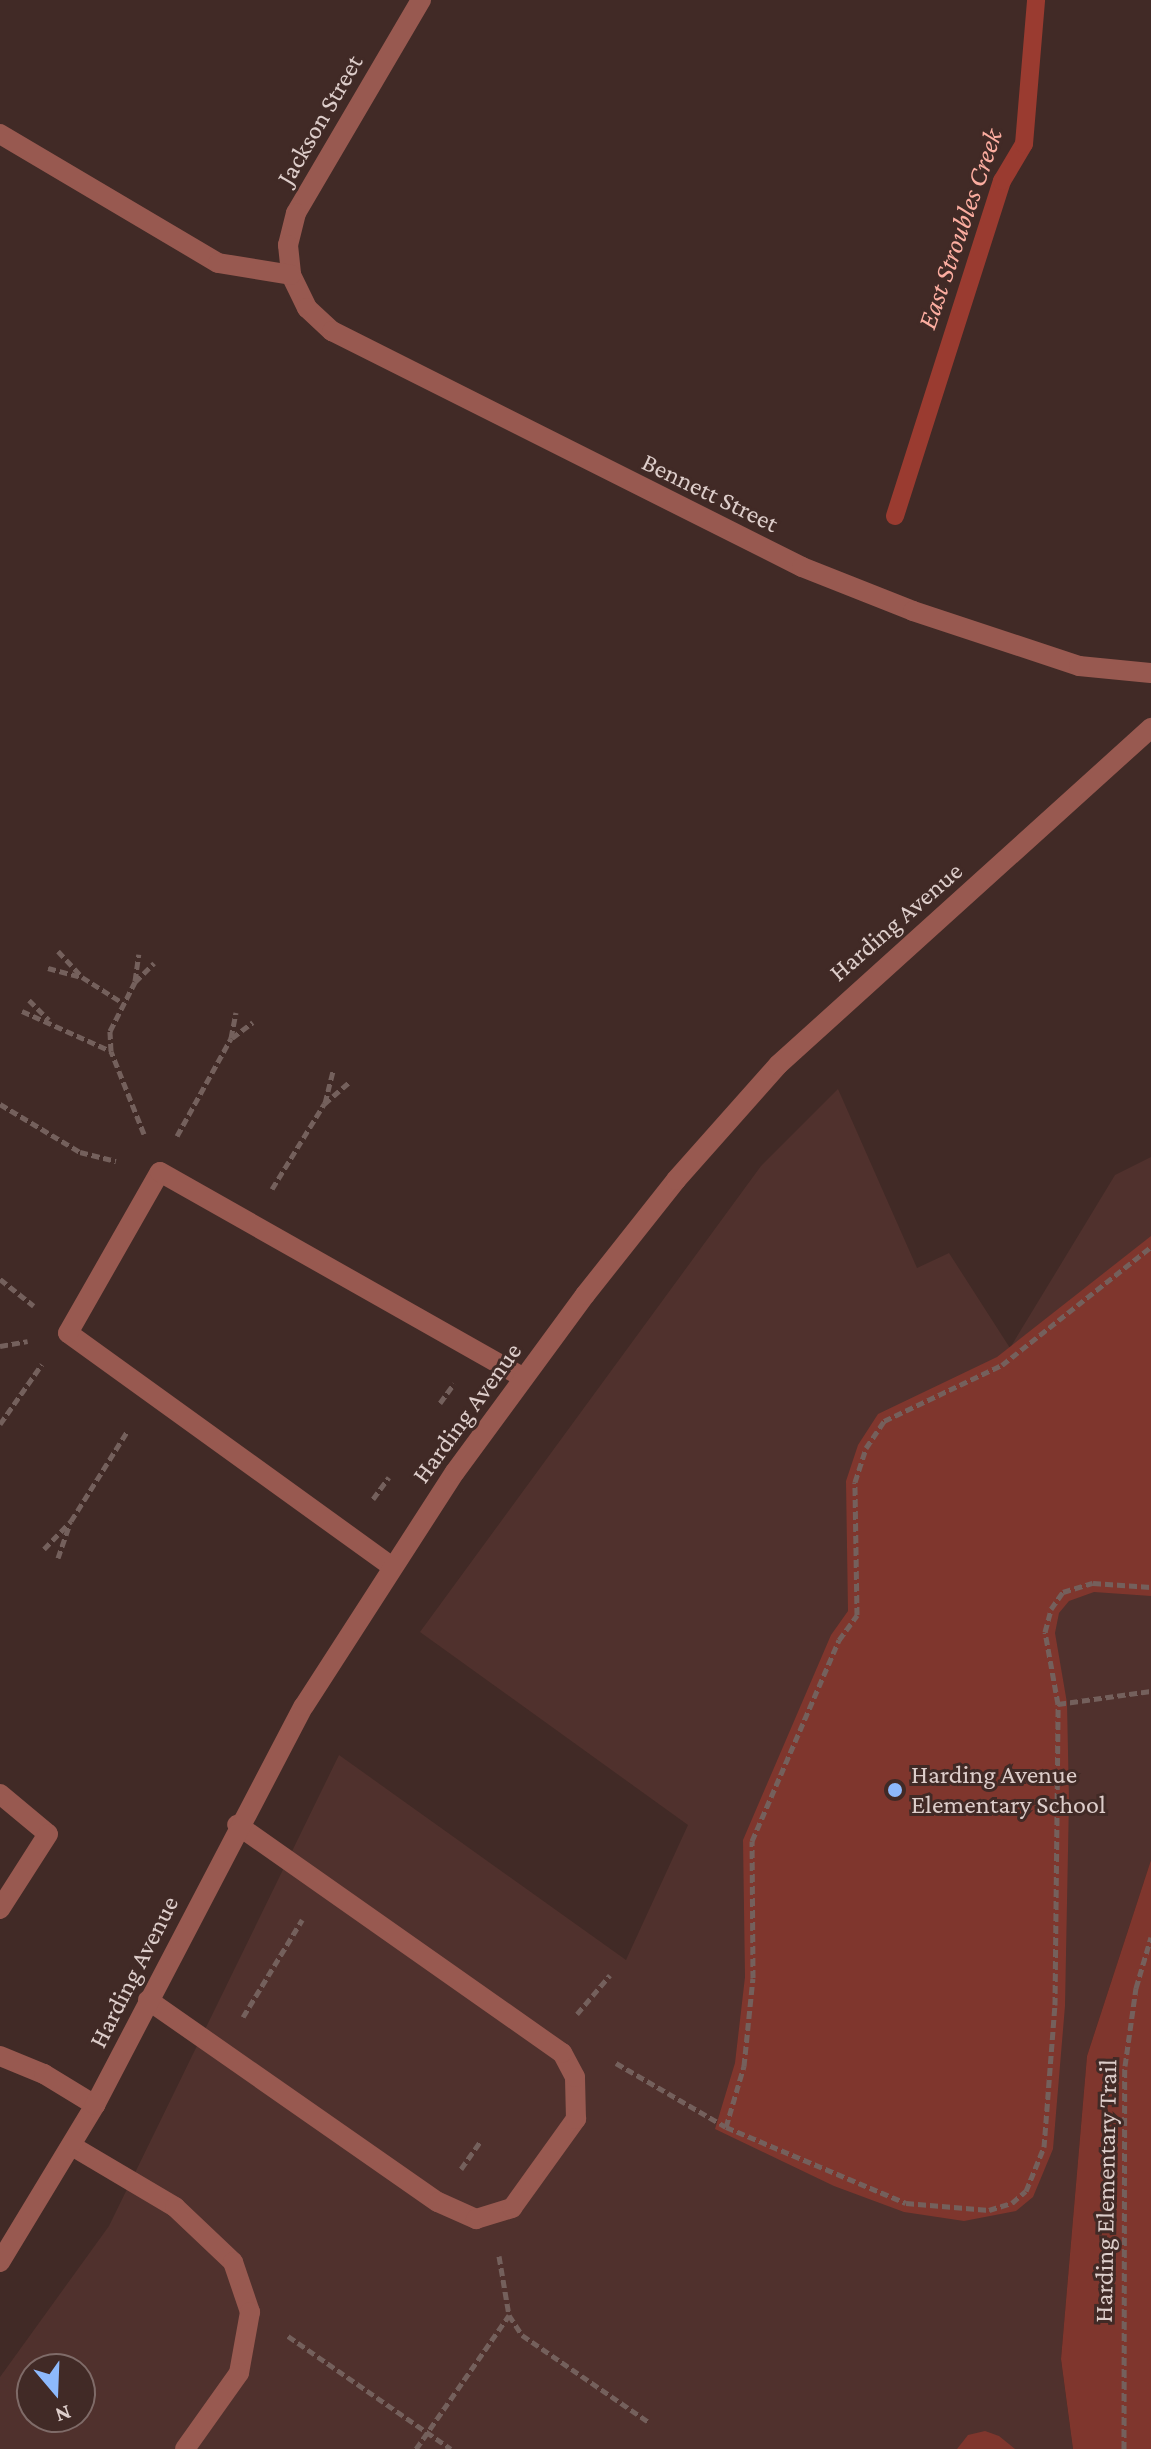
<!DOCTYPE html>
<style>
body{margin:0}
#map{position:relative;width:1151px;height:2449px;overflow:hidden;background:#412a26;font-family:"Crimson Pro",serif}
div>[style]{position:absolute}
.built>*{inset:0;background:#50312d}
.green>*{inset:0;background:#7f362d}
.stream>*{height:18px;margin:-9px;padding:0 9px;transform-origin:9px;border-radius:9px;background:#9a3b30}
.path>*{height:5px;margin-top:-2.5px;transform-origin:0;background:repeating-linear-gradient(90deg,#74605c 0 8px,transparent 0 12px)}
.minor>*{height:20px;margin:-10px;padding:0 10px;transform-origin:10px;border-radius:10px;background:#985950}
.dots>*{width:22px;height:22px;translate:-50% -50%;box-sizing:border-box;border:4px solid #412a26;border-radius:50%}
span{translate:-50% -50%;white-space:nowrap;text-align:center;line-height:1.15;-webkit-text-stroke:6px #412a26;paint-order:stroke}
.street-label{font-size:26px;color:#ddcdca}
.poi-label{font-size:26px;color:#ddcdca}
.left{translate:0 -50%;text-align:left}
.water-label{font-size:28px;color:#fcada0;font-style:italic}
.north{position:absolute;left:16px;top:2353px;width:80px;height:80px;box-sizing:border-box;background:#412a26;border:2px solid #7f6b68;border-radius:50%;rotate:161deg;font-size:22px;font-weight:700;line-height:32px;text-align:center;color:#ddcdca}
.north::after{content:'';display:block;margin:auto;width:28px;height:36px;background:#8db9fc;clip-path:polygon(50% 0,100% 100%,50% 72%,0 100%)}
</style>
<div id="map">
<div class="built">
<div style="clip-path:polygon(evenodd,838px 1089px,917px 1268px,949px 1253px,1010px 1348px,1115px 1175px,1151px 1157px,1151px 1860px,1087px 2056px,1061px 2359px,1073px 2449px,0 2449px,0 2377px,109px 2226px,339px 1755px,626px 1960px,688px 1825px,420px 1632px,761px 1166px,838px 1089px,32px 2369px,80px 2369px,80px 2417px,32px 2417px,32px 2369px)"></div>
</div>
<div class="green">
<div style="clip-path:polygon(1151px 1236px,1151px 1596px,1094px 1592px,1069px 1601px,1059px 1613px,1055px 1633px,1067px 1703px,1069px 1799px,1065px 2006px,1053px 2149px,1033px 2197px,1016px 2211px,964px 2221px,904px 2212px,834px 2186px,715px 2129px,735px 2063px,745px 1977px,743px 1840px,831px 1635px,848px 1611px,846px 1481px,858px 1445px,878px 1414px,997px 1357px)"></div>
<div style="clip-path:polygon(1151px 1860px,1151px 2449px,1073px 2449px,1061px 2359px,1087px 2056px)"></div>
<div style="clip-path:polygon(985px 2431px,999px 2436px,1015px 2449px,957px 2449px,968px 2435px)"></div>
</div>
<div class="stream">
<div style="left:895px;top:516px;width:352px;rotate:-72.3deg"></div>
<div style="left:1002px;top:181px;width:43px;rotate:-59.3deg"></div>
<div style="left:1024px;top:144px;width:144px;rotate:-85.2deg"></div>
</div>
<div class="path">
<div style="left:58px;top:951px;width:35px;rotate:47deg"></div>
<div style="left:82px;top:977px;width:49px;rotate:32.4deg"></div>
<div style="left:48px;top:968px;width:34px;rotate:15deg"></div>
<div style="left:135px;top:981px;width:27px;rotate:-82deg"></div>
<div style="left:29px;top:1000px;width:28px;rotate:45deg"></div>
<div style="left:22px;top:1011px;width:98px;rotate:24.2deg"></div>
<div style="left:232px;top:1038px;width:26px;rotate:-37deg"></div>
<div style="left:325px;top:1103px;width:33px;rotate:-76deg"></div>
<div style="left:0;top:1104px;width:93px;rotate:31deg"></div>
<div style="left:80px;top:1152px;width:37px;rotate:14deg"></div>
<div style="left:144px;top:1134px;width:89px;rotate:-111.7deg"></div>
<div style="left:111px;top:1051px;width:20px;rotate:-93deg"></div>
<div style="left:110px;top:1031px;width:55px;rotate:-63deg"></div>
<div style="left:135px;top:982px;width:27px;rotate:-45deg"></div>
<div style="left:177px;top:1136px;width:112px;rotate:-61.1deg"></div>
<div style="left:231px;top:1038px;width:26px;rotate:-79deg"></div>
<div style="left:272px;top:1189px;width:100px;rotate:-58.5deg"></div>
<div style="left:324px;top:1104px;width:35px;rotate:-41deg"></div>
<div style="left:0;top:1279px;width:43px;rotate:38.5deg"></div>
<div style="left:0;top:1346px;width:28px;rotate:-10deg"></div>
<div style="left:440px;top:1403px;width:24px;rotate:-54deg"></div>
<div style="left:0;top:1424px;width:73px;rotate:-55deg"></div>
<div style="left:373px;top:1499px;width:27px;rotate:-54deg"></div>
<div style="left:44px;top:1549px;width:39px;rotate:-46deg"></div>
<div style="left:71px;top:1521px;width:107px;rotate:-57.9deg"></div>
<div style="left:58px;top:1558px;width:34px;rotate:-71deg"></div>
<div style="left:1058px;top:1704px;width:94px;rotate:-8deg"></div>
<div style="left:577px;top:2014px;width:51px;rotate:-49.8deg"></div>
<div style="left:243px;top:2017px;width:114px;rotate:-58.7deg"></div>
<div style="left:616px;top:2063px;width:127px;rotate:30.2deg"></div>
<div style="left:726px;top:2127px;width:195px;rotate:22.9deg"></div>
<div style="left:906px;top:2203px;width:83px;rotate:4.8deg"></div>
<div style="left:989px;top:2210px;width:24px;rotate:-17deg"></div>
<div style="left:1012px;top:2203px;width:18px;rotate:-41deg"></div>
<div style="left:1026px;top:2191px;width:48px;rotate:-67.8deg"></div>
<div style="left:1044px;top:2147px;width:142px;rotate:-85.6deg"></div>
<div style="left:1055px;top:2005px;width:301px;rotate:-89.4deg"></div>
<div style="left:1058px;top:1704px;width:73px;rotate:-100.2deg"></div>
<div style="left:1045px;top:1632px;width:24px;rotate:-75deg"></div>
<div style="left:1051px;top:1609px;width:21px;rotate:-55deg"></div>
<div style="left:1063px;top:1592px;width:31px;rotate:-17deg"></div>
<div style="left:1093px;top:1583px;width:58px;rotate:3.9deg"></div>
<div style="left:726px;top:2127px;width:64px;rotate:-73.6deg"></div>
<div style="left:744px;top:2066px;width:88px;rotate:-84.2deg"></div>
<div style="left:753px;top:1978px;width:137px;rotate:-90.4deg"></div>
<div style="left:752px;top:1841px;width:219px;rotate:-66.6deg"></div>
<div style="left:839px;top:1640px;width:31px;rotate:-54deg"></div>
<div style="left:857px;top:1615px;width:133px;rotate:-90.9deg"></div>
<div style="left:855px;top:1482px;width:36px;rotate:-72deg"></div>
<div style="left:866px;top:1448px;width:32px;rotate:-56deg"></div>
<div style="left:884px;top:1421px;width:131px;rotate:-25.4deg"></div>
<div style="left:1002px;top:1365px;width:190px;rotate:-38.4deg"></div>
<div style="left:461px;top:2169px;width:35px;rotate:-55deg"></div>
<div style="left:499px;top:2256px;width:60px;rotate:80.4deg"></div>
<div style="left:509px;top:2315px;width:24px;rotate:57deg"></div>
<div style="left:522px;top:2335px;width:155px;rotate:34.5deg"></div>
<div style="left:288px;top:2336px;width:198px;rotate:34.7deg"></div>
<div style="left:416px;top:2449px;width:163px;rotate:-55.2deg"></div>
<div style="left:1124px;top:2449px;width:383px;rotate:-89.9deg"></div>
<div style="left:1125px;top:2066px;width:79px;rotate:-82deg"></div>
<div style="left:1136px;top:1988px;width:53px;rotate:-73.6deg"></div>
</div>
<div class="minor">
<div style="left:421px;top:0;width:247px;rotate:120.4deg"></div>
<div style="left:296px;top:213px;width:33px;rotate:104deg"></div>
<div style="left:288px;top:245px;width:30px;rotate:84deg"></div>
<div style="left:291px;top:275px;width:37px;rotate:64deg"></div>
<div style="left:307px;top:308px;width:34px;rotate:43deg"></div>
<div style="left:332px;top:331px;width:526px;rotate:26.66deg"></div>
<div style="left:802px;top:567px;width:119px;rotate:21.6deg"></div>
<div style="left:913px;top:611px;width:175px;rotate:18.3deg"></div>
<div style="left:1079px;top:666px;width:72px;rotate:5.6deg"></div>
<div style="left:0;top:134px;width:253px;rotate:30.6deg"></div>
<div style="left:218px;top:263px;width:74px;rotate:9.3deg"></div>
<div style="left:391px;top:1566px;width:398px;rotate:-144.2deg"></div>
<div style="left:68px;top:1333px;width:185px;rotate:-60.3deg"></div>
<div style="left:160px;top:1172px;width:417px;rotate:29.5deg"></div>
<div style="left:0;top:1794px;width:62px;rotate:39.8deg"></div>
<div style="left:48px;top:1834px;width:89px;rotate:122.6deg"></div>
<div style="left:148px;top:2000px;width:353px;rotate:34.9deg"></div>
<div style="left:438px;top:2202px;width:42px;rotate:24.1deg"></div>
<div style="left:476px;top:2219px;width:38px;rotate:-17deg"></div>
<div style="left:512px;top:2208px;width:110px;rotate:-54.3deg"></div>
<div style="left:576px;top:2119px;width:42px;rotate:-91.4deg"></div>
<div style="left:575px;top:2077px;width:27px;rotate:-118deg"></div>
<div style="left:562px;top:2053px;width:397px;rotate:-144.9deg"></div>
<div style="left:0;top:2056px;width:48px;rotate:22.2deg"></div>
<div style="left:44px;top:2074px;width:60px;rotate:31.3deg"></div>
<div style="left:72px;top:2146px;width:120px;rotate:30.6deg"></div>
<div style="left:175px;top:2207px;width:80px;rotate:43.5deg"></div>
<div style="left:233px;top:2262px;width:53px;rotate:71.2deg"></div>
<div style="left:250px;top:2312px;width:62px;rotate:100.2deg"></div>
<div style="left:239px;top:2373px;width:93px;rotate:125.4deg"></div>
<div style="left:0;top:2262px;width:184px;rotate:-58.8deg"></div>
<div style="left:95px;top:2105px;width:450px;rotate:-62.4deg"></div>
<div style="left:304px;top:1706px;width:278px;rotate:-57.2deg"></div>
<div style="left:455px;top:1472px;width:220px;rotate:-53.7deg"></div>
<div style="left:585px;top:1295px;width:147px;rotate:-51.6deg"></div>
<div style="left:676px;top:1180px;width:154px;rotate:-48.4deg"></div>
<div style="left:778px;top:1065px;width:503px;rotate:-42.1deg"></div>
</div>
<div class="dots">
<div style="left:895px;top:1790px;background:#8db9fc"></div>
</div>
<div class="street-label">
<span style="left:320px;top:120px;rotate:-60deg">Jackson Street</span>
<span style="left:710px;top:493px;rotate:26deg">Bennett Street</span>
<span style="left:896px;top:922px;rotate:-41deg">Harding Avenue</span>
<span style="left:467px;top:1413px;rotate:-54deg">Harding Avenue</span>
<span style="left:134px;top:1972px;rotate:-63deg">Harding Avenue</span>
<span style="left:1106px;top:2191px;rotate:-89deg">Harding Elementary Trail</span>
</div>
<div class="poi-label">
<span class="left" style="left:911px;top:1790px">Harding Avenue<br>Elementary School</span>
</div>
<div class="water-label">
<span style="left:960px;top:229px;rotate:-71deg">East Stroubles Creek</span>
</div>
<div class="north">N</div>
</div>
